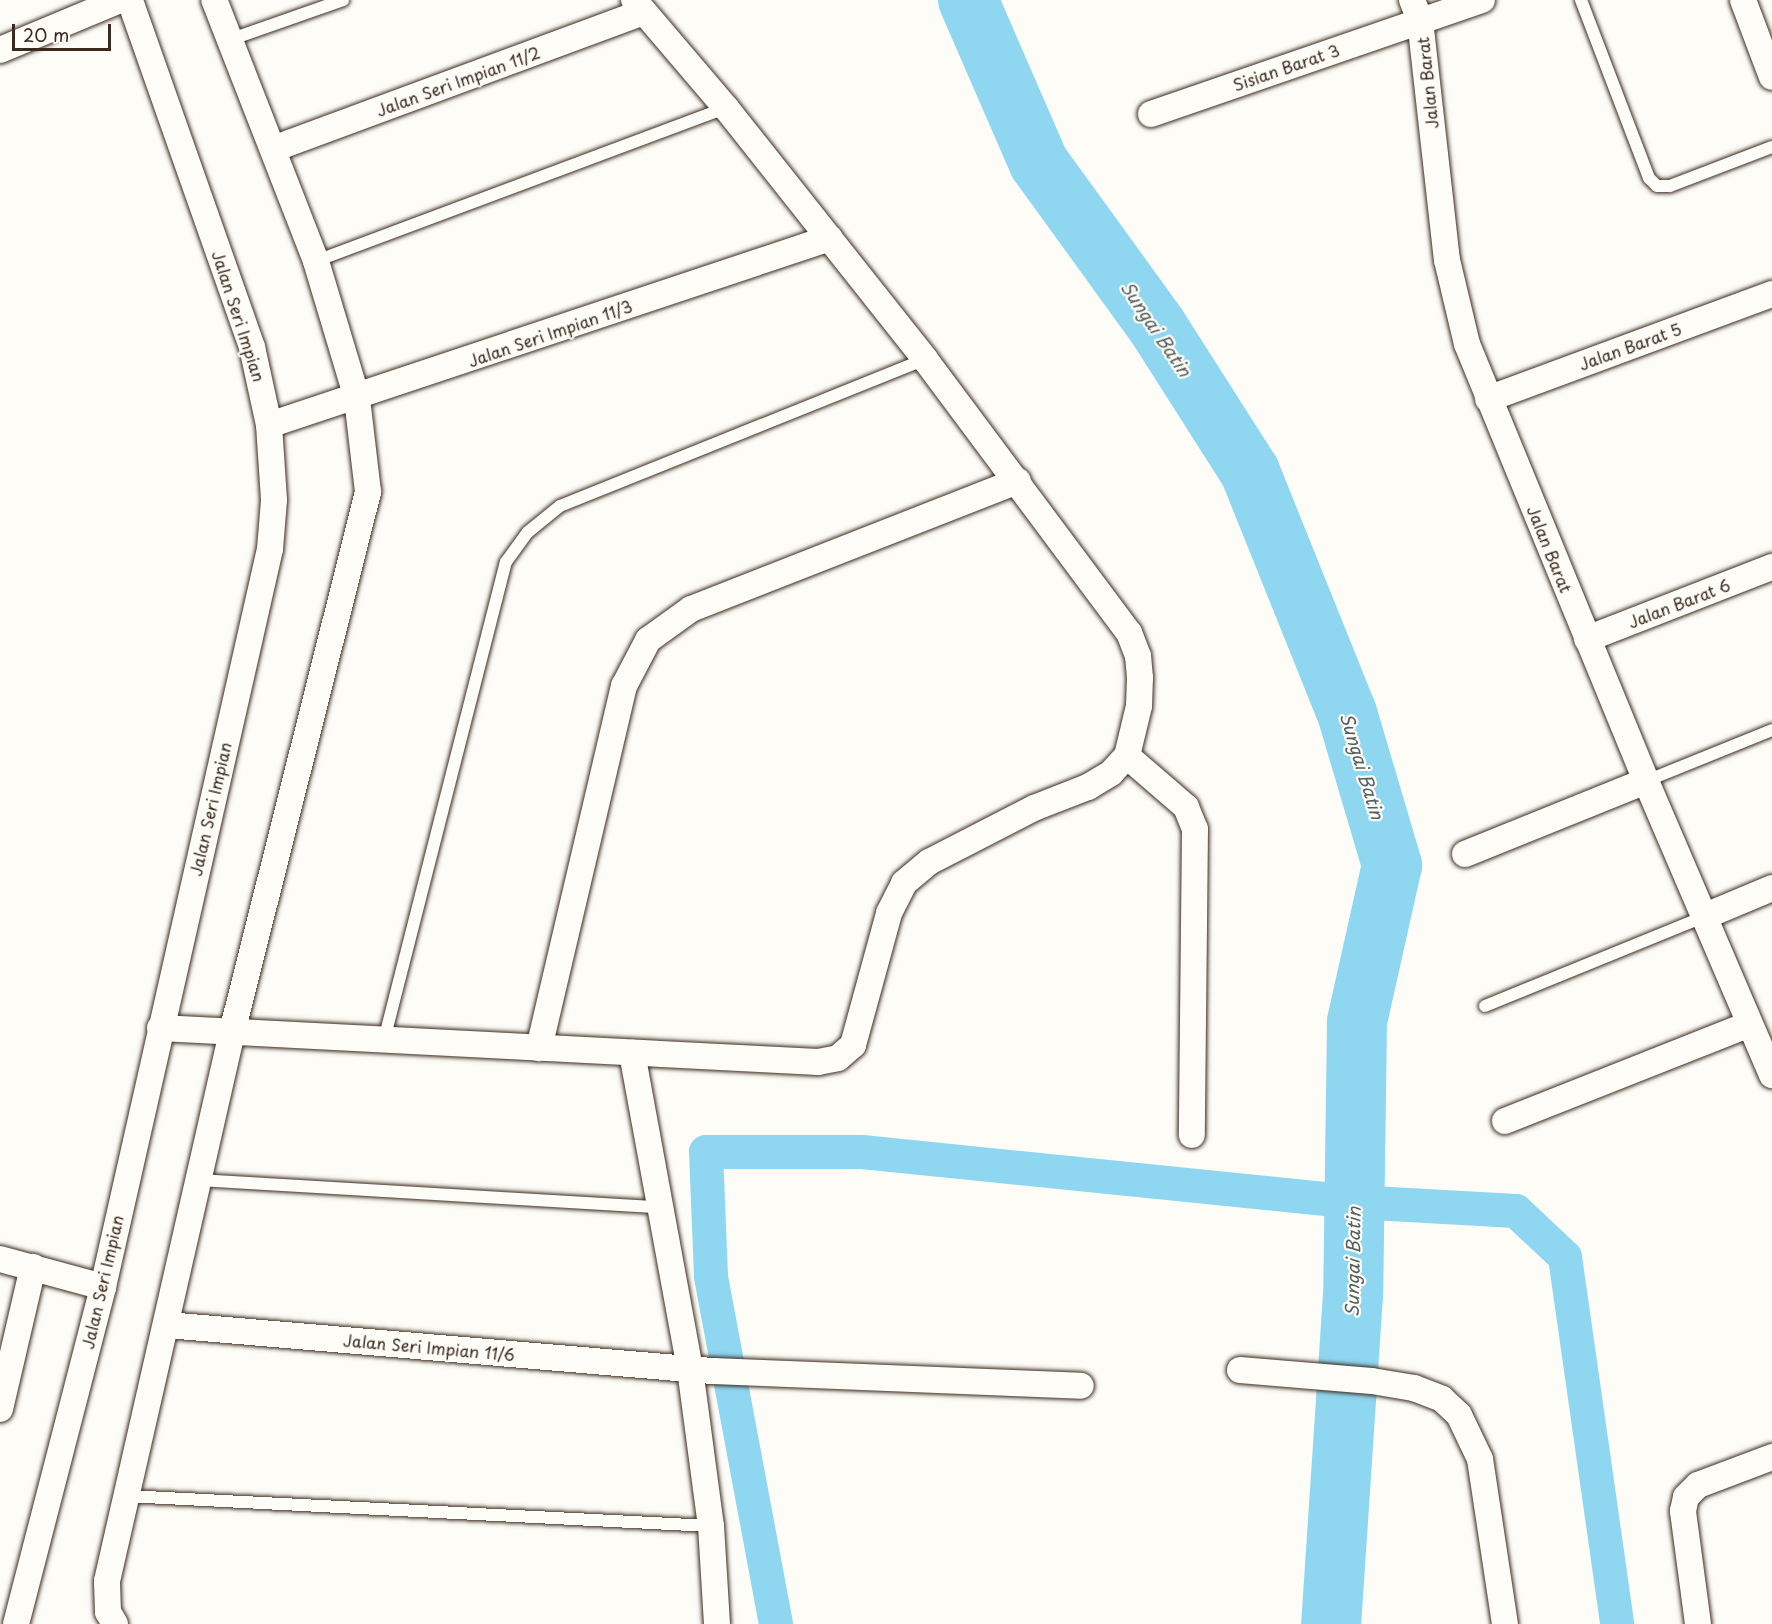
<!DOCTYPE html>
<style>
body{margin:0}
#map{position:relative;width:1772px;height:1624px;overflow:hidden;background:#fdfcf7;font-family:"Playpen Sans",sans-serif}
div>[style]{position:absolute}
.canal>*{height:34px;margin:-17px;padding:0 17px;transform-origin:17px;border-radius:17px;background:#8fd6f0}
.river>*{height:60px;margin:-30px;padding:0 30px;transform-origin:30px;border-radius:30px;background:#8fd6f0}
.roads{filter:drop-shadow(0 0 2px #3b2a1e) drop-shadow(0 0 2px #3b2a1e)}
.lane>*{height:12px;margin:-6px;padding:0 6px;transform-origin:6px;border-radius:6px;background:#fdfcf7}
.street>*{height:26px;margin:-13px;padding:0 13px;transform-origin:13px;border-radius:13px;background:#fdfcf7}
span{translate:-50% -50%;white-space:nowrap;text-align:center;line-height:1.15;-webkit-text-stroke:4.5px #fdfcf7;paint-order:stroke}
.street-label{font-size:16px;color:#3b2a1e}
.water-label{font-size:18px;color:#545e5d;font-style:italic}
.scale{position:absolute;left:12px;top:24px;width:99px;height:27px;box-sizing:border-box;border:3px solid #3b2a1e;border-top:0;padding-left:8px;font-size:18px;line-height:21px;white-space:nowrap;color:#3b2a1e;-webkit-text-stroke:4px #fdfcf7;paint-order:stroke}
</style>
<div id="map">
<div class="canal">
<div style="left:776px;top:1624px;width:354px;rotate:-100.6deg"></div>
<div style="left:711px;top:1276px;width:124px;rotate:-92.3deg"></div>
<div style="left:706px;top:1152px;width:156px"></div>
<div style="left:862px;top:1152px;width:496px;rotate:5.8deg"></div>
<div style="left:1355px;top:1202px;width:161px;rotate:3.2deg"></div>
<div style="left:1516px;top:1211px;width:67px;rotate:43.2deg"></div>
<div style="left:1565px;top:1257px;width:371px;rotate:81.9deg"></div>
</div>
<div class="river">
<div style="left:968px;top:0;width:178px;rotate:66.5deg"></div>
<div style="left:1039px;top:163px;width:201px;rotate:54.1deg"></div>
<div style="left:1157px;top:326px;width:173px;rotate:57.5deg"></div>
<div style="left:1250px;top:472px;width:260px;rotate:68.1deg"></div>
<div style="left:1347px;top:713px;width:159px;rotate:73.5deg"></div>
<div style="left:1392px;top:865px;width:161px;rotate:102.6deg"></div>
<div style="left:1357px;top:1022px;width:273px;rotate:90.8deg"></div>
<div style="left:1353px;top:1295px;width:330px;rotate:93.8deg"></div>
</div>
<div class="roads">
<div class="lane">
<div style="left:1581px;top:0;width:191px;rotate:69.1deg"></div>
<div style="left:1649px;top:178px;width:11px;rotate:45deg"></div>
<div style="left:1657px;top:186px;width:13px"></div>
<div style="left:1670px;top:186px;width:109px;rotate:-20.9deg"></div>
<div style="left:229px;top:40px;width:121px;rotate:-19.3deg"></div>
<div style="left:316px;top:261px;width:438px;rotate:-20.5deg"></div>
<div style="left:1646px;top:781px;width:136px;rotate:-22deg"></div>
<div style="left:1485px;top:1006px;width:235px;rotate:-22.2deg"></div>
<div style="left:384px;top:1040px;width:493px;rotate:-75.7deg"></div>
<div style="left:506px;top:562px;width:37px;rotate:-54deg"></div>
<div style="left:528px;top:532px;width:41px;rotate:-39.1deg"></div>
<div style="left:560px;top:506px;width:393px;rotate:-21.9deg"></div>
<div style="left:200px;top:1180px;width:461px;rotate:3.4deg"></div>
<div style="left:126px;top:1496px;width:586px;rotate:2.94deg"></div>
</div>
<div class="street">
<div style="left:1412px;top:0;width:22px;rotate:68deg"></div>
<div style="left:1420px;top:20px;width:242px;rotate:83.6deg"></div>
<div style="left:1447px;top:260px;width:86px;rotate:76.6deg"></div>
<div style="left:1467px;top:344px;width:472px;rotate:67.7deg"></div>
<div style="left:1646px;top:781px;width:320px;rotate:66.8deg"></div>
<div style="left:1743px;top:0;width:82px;rotate:69.4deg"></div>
<div style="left:0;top:50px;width:130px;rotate:-22.6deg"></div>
<div style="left:1151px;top:114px;width:350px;rotate:-19deg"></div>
<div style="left:273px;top:149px;width:395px;rotate:-20.3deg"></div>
<div style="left:1488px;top:399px;width:303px;rotate:-20.3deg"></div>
<div style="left:269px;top:425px;width:591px;rotate:-18.43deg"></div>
<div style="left:1587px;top:639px;width:199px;rotate:-21.3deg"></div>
<div style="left:1127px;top:756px;width:78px;rotate:40.8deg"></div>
<div style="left:1186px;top:807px;width:24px;rotate:68deg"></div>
<div style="left:1195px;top:829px;width:306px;rotate:90.6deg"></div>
<div style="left:1465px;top:854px;width:195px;rotate:-22deg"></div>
<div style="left:1703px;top:917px;width:75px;rotate:-22.8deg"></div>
<div style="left:160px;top:1028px;width:659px;rotate:2.96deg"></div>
<div style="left:818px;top:1062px;width:20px;rotate:-11deg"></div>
<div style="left:838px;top:1058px;width:20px;rotate:-41deg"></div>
<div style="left:853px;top:1045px;width:137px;rotate:-74.7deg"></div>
<div style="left:889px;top:913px;width:34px;rotate:-63deg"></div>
<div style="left:904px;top:883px;width:33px;rotate:-40deg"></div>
<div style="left:929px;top:862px;width:118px;rotate:-27.2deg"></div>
<div style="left:1034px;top:808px;width:58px;rotate:-21.3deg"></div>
<div style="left:1088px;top:787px;width:27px;rotate:-31deg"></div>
<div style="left:1111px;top:773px;width:23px;rotate:-47deg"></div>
<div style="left:1127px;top:756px;width:51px;rotate:-76.5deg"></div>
<div style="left:1139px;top:706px;width:28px;rotate:-88deg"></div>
<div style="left:1140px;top:678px;width:22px;rotate:-95deg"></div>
<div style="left:1138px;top:656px;width:25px;rotate:-111deg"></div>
<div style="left:1129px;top:633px;width:342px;rotate:-126.7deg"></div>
<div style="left:925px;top:359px;width:320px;rotate:-128.4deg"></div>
<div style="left:726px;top:108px;width:142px;rotate:-130.4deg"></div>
<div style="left:539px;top:1048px;width:372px;rotate:-76.8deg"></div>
<div style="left:624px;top:686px;width:52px;rotate:-62.4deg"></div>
<div style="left:648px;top:640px;width:53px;rotate:-35.8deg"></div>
<div style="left:691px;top:609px;width:351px;rotate:-21.4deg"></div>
<div style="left:632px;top:1053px;width:321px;rotate:79.6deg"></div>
<div style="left:690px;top:1369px;width:158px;rotate:82.4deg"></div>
<div style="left:711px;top:1526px;width:98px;rotate:86.5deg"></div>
<div style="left:1505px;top:1121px;width:261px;rotate:-21.6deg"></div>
<div style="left:0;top:1259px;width:107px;rotate:15.2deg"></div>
<div style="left:167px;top:1325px;width:548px;rotate:4.82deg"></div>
<div style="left:713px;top:1371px;width:368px;rotate:2.3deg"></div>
<div style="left:1240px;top:1370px;width:132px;rotate:4.8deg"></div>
<div style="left:1372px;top:1381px;width:43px;rotate:9.5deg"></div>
<div style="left:1414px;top:1388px;width:30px;rotate:21deg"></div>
<div style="left:1442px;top:1399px;width:23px;rotate:43deg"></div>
<div style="left:1459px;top:1415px;width:49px;rotate:64.5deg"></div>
<div style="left:1480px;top:1459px;width:167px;rotate:81.4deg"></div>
<div style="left:0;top:1409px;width:146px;rotate:-76.9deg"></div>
<div style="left:16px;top:1624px;width:348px;rotate:-75.5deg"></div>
<div style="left:103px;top:1287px;width:757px;rotate:-77.25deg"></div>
<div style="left:270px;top:549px;width:49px;rotate:-85.3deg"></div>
<div style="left:274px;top:500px;width:75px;rotate:-93.8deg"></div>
<div style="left:269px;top:425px;width:80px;rotate:-102.3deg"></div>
<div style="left:252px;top:347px;width:368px;rotate:-109.4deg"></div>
<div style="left:115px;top:1624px;width:14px;rotate:-120deg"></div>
<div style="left:108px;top:1612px;width:31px;rotate:-92deg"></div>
<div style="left:107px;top:1581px;width:563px;rotate:-77.17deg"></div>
<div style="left:232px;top:1032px;width:557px;rotate:-75.86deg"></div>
<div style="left:368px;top:492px;width:95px;rotate:-96.7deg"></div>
<div style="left:357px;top:398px;width:143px;rotate:-106.7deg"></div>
<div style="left:316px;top:261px;width:280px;rotate:-111.3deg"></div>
<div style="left:1698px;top:1624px;width:114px;rotate:-97.6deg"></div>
<div style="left:1683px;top:1511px;width:14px;rotate:-78deg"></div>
<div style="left:1686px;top:1497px;width:17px;rotate:-45deg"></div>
<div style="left:1698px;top:1485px;width:79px;rotate:-20.7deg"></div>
</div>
</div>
<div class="street-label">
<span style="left:1286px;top:67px;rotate:-19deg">Sisian Barat 3</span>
<span style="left:458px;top:81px;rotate:-20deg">Jalan Seri Impian 11/2</span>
<span style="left:1427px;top:83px;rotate:-96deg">Jalan Barat</span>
<span style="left:239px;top:316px;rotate:72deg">Jalan Seri Impian</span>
<span style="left:550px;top:333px;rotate:-19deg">Jalan Seri Impian 11/3</span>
<span style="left:1630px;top:346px;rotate:-20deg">Jalan Barat 5</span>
<span style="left:1550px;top:549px;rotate:68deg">Jalan Barat</span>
<span style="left:1679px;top:603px;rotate:-21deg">Jalan Barat 6</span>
<span style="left:210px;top:809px;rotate:-77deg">Jalan Seri Impian</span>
<span style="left:102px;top:1282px;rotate:-77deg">Jalan Seri Impian</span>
<span style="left:429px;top:1347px;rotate:5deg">Jalan Seri Impian 11/6</span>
</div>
<div class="water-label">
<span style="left:1156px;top:329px;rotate:56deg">Sungai Batin</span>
<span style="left:1362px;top:766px;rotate:73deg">Sungai Batin</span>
<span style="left:1353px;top:1262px;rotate:-89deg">Sungai Batin</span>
</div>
<div class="scale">20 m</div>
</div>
